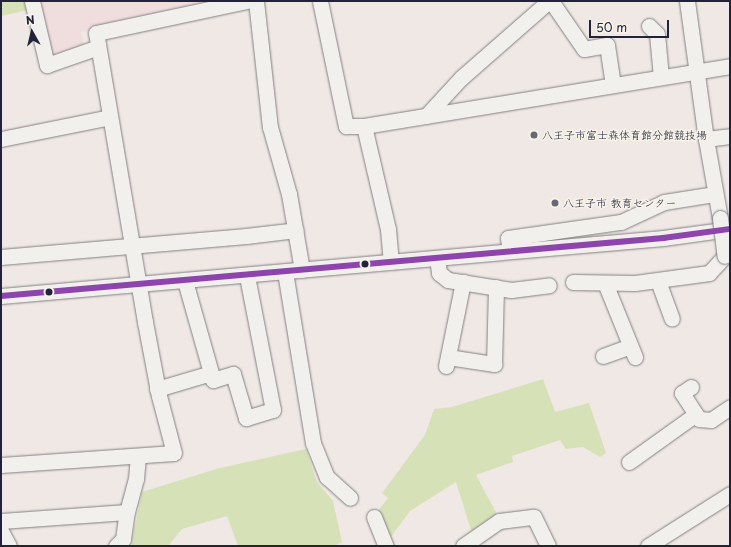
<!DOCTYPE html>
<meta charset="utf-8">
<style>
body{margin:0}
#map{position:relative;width:731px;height:547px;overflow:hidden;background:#f0e8e5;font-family:"Playpen Sans","Klee One",sans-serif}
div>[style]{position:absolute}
.built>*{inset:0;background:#f0ddde}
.green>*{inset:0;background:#d6e1b8}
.roads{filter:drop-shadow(0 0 1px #838083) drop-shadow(0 0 1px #838083)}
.minor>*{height:15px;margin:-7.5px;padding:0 7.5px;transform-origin:7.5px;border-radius:7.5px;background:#f2f0ec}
.bridges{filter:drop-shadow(0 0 1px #838083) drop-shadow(0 0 1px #838083)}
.minor-bridge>*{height:15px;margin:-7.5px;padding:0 7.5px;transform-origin:7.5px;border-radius:7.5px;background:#f2f0ec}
.bus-1>*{height:6px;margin:-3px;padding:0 3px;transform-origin:3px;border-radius:3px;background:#8e44ad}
.dots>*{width:11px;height:11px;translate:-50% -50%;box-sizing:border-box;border:2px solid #f7f3e8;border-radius:50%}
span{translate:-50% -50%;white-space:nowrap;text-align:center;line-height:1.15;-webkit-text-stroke:3px #f7f3e8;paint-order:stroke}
.poi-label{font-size:11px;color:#22223b}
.left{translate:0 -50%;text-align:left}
.frame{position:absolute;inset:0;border:2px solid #22223b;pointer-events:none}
.north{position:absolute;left:12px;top:12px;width:40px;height:40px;-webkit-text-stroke:3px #f7f3e8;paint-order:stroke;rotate:352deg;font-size:11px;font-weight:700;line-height:16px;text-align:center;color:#22223b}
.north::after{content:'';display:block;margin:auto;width:14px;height:18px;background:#22223b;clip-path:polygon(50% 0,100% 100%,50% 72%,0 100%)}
.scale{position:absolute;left:589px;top:20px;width:80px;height:18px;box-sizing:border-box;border:2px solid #22223b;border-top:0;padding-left:5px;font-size:12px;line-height:14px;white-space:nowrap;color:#22223b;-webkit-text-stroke:3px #f7f3e8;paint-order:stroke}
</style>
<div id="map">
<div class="built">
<div style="clip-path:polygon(37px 1px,227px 1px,81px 32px,85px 48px,51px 58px)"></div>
</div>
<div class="green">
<div style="clip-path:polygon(1px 1px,26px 1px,28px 10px,1px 16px)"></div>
<div style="clip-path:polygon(543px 379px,555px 412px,589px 403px,606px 453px,600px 457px,583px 447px,566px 449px,560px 440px,512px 456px,513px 462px,476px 475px,498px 516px,472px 533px,456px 482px,410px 511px,390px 538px,378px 511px,388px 498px,382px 493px,425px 435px,434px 409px,452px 407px)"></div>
<div style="clip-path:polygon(306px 449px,317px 482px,333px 501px,342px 542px,334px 546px,238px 546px,227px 516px,182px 529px,168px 546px,131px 546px,142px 492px,216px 469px)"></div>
</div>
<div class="roads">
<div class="minor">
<div style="left:32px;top:1px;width:66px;rotate:76.8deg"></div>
<div style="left:47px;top:65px;width:54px;rotate:-19.4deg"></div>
<div style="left:256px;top:1px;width:127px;rotate:83.7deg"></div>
<div style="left:270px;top:127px;width:70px;rotate:74.2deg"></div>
<div style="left:289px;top:194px;width:77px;rotate:80.3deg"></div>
<div style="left:320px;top:1px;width:128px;rotate:78.3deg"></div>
<div style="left:346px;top:126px;width:18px"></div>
<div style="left:364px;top:126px;width:371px;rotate:-9.3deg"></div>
<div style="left:551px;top:1px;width:58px;rotate:55.5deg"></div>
<div style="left:584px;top:49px;width:23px;rotate:-10deg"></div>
<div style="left:607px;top:45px;width:40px;rotate:81.5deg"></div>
<div style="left:687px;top:1px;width:139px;rotate:82.2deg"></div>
<div style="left:706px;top:139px;width:80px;rotate:80deg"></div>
<div style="left:649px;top:26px;width:11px;rotate:45deg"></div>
<div style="left:657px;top:34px;width:43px;rotate:84.7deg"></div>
<div style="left:426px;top:116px;width:52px;rotate:-47.4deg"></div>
<div style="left:461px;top:78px;width:117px;rotate:-41.2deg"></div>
<div style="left:364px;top:126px;width:106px;rotate:76.9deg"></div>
<div style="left:388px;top:229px;width:33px;rotate:85deg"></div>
<div style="left:1px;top:139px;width:111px;rotate:-11.4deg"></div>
<div style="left:706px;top:139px;width:24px;rotate:-7deg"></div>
<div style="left:510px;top:251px;width:13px;rotate:-99deg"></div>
<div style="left:508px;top:238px;width:114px;rotate:-8.1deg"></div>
<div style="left:621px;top:222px;width:47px;rotate:-24.9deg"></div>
<div style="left:664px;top:202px;width:52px;rotate:-8.9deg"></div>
<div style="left:1px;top:257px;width:246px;rotate:-4.9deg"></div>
<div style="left:246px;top:236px;width:50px;rotate:-6.8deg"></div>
<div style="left:437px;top:258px;width:15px;rotate:82deg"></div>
<div style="left:439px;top:273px;width:11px;rotate:38deg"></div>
<div style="left:448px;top:280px;width:64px;rotate:9deg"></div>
<div style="left:511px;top:290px;width:38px;rotate:-7deg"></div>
<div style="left:285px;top:272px;width:173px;rotate:80.7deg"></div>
<div style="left:313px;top:443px;width:37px;rotate:68deg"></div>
<div style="left:327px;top:477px;width:31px;rotate:42deg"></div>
<div style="left:185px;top:281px;width:103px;rotate:74.2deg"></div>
<div style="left:213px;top:380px;width:21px;rotate:-17deg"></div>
<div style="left:233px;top:374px;width:46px;rotate:73.5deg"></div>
<div style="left:246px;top:418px;width:28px;rotate:-17deg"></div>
<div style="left:273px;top:410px;width:136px;rotate:-101deg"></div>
<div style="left:658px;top:281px;width:40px;rotate:69.8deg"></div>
<div style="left:573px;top:282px;width:62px;rotate:0.9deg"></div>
<div style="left:635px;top:283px;width:75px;rotate:-7.7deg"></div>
<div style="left:709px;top:273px;width:23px;rotate:-47deg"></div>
<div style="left:605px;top:283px;width:80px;rotate:67.9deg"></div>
<div style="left:1px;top:296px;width:665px;rotate:-5.01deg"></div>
<div style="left:663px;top:238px;width:68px;rotate:-7.7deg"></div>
<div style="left:603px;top:356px;width:29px;rotate:-20deg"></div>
<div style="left:448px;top:357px;width:47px;rotate:8.7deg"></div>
<div style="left:494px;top:364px;width:77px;rotate:-88.5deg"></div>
<div style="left:446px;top:366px;width:86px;rotate:-78.6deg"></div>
<div style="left:691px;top:387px;width:11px;rotate:146deg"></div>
<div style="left:682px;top:393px;width:31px;rotate:57deg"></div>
<div style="left:699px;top:419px;width:12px;rotate:5deg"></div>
<div style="left:711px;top:420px;width:23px;rotate:-34deg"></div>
<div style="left:157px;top:389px;width:56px;rotate:-16.5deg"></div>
<div style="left:629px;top:462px;width:82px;rotate:-35.6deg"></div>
<div style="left:1px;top:465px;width:173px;rotate:-4deg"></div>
<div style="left:174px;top:453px;width:59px;rotate:-104.7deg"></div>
<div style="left:159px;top:396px;width:75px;rotate:-100.7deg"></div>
<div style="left:145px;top:322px;width:293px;rotate:-99.6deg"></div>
<div style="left:96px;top:33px;width:154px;rotate:-12deg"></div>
<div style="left:374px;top:517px;width:31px;rotate:68deg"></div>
<div style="left:1px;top:521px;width:126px;rotate:-4.1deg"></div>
<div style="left:1px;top:531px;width:17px;rotate:62deg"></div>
<div style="left:116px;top:546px;width:10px;rotate:-45deg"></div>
<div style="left:123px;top:539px;width:27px;rotate:-82deg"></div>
<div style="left:127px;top:512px;width:34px;rotate:-75deg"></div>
<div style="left:136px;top:479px;width:23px;rotate:-85deg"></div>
<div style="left:463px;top:546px;width:44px;rotate:-34.8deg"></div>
<div style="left:499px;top:521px;width:35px;rotate:-7deg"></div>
<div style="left:534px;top:517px;width:32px;rotate:64deg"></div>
<div style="left:648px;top:546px;width:97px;rotate:-32.4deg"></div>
</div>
</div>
<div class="bridges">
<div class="minor-bridge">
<div style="left:720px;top:218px;width:38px;rotate:83deg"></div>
</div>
</div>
<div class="bus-1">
<div style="left:1px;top:296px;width:665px;rotate:-5.01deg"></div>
<div style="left:663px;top:238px;width:68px;rotate:-7.7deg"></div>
</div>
<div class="dots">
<div style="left:534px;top:135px;background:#6a6776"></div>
<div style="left:555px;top:203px;background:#6a6776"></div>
<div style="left:365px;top:264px;background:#22223b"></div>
<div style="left:49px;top:292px;background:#22223b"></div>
</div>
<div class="poi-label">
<span class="left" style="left:542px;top:135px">八王子市富士森体育館分館競技場</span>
<span class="left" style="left:563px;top:203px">八王子市 教育センター</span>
</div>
<div class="frame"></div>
<div class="north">N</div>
<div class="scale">50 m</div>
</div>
